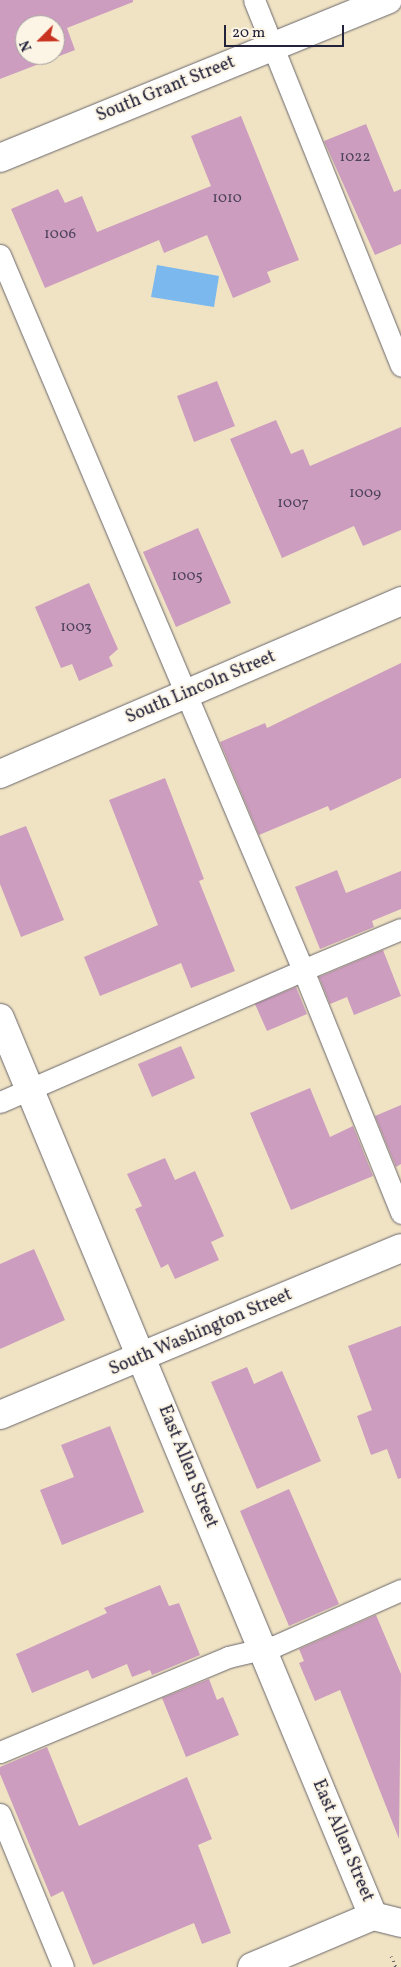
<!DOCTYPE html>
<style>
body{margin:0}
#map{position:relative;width:401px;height:1967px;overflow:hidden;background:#f0e3c4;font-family:Vollkorn,serif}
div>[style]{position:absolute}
.water>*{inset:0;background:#7ab8ed}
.building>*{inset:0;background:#cc9dbe}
.path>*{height:3px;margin-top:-1.5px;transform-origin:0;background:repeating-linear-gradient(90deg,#6a666b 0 1px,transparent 0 5px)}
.roads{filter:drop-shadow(0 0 1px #6a666b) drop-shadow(0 0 1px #6a666b)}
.lane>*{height:21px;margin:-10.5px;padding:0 10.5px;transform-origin:10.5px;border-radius:10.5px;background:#fff}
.street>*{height:28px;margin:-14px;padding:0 14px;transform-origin:14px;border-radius:14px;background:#fff}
.primary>*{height:28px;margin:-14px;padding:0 14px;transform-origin:14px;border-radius:14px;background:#fff}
span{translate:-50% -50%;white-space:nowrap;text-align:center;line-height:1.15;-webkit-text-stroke:4px #fcf5e5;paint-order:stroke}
.number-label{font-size:15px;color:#4c415c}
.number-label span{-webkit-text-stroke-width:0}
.street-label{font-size:18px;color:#22223b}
.north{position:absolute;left:15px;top:15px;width:50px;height:50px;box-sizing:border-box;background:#fcf5e5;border:1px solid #a5a1a1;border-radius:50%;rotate:247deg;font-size:14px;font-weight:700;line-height:20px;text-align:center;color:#22223b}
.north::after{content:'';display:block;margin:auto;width:18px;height:22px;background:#c8321e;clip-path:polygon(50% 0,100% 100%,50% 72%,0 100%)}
.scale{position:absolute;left:224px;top:25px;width:120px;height:22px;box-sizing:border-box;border:2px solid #22223b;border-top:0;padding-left:6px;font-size:15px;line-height:18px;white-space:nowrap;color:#22223b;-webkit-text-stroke:4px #fcf5e5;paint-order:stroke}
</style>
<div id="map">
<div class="water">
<div style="clip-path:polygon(157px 265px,219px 276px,214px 307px,151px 297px)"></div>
</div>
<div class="building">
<div style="clip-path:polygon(evenodd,0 0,133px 0,133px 2px,67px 28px,75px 50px,0 79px,0 0,25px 25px,55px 25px,55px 55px,25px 55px,25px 25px)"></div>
<div style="clip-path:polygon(241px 116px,299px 260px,267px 272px,271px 282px,233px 298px,207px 235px,164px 253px,159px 240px,45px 288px,11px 209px,58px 189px,65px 203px,82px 196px,97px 232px,211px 186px,191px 136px)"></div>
<div style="clip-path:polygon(366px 124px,394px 192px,401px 189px,401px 244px,375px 255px,324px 141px)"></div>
<div style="clip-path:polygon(217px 381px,235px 426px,194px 442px,177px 396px)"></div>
<div style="clip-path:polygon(276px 420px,291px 454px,303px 449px,310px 466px,401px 427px,401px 530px,363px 546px,354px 526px,282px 558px,230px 439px)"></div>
<div style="clip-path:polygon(198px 528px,231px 603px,176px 627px,143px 552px)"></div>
<div style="clip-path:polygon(89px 583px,118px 649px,109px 657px,113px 666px,79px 681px,72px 664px,61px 668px,35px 607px)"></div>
<div style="clip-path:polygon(401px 663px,401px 778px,330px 811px,328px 806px,259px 835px,220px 742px,265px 723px,267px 728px)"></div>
<div style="clip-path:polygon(165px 778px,204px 879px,199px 881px,235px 971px,191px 988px,181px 963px,100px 996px,84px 957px,158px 925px,109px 800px)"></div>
<div style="clip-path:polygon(26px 826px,64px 920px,21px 937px,0 884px,0 836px)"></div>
<div style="clip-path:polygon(337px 870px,346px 893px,401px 871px,401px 909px,372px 921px,374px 927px,320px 949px,295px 887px)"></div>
<div style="clip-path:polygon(383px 950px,401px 996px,354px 1015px,347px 997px,330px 1004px,319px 977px)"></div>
<div style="clip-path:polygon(296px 987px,307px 1014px,267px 1031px,255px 1004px)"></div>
<div style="clip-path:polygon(181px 1046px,195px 1078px,152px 1097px,138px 1064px)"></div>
<div style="clip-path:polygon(310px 1088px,330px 1137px,353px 1126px,373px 1176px,291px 1210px,250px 1113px)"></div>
<div style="clip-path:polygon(401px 1105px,401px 1164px,396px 1167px,375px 1116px)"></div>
<div style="clip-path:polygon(165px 1158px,175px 1180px,195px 1171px,224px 1236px,211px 1242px,219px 1260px,175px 1279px,168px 1264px,161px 1268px,135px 1209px,142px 1206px,127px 1174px)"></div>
<div style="clip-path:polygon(34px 1249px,65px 1320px,0 1349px,0 1264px)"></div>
<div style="clip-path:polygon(401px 1326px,401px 1478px,398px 1479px,387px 1449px,371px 1455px,357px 1416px,372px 1410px,348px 1346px)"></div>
<div style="clip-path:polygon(247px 1367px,254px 1384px,282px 1371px,321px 1461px,257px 1489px,211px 1382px)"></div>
<div style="clip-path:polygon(110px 1426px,144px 1512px,62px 1545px,40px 1490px,74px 1477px,61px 1445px)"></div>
<div style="clip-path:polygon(289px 1489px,339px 1604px,289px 1626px,240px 1511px)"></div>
<div style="clip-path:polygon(160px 1585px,169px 1606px,179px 1603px,200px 1655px,152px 1675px,150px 1670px,132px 1677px,127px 1664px,92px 1679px,88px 1670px,32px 1693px,16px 1654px,107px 1613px,104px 1608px)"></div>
<div style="clip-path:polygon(376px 1615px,401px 1674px,399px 1839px,340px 1690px,315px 1701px,299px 1663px,304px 1661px,299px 1649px)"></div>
<div style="clip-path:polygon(209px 1679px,217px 1700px,223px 1697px,239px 1735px,186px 1757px,162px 1698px)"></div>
<div style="clip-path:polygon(47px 1747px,79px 1826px,187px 1777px,212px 1839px,198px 1845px,231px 1933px,202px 1944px,194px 1923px,93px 1965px,63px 1891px,51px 1897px,0 1774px,0 1767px)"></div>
</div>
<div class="path">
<div style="left:391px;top:1956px;width:12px;rotate:66deg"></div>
</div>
<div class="roads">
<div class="lane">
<div style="left:254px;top:0;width:394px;rotate:68.1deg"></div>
<div style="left:0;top:255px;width:777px;rotate:67.03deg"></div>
<div style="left:303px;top:970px;width:106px;rotate:-22.7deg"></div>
<div style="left:0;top:1102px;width:331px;rotate:-23.5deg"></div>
<div style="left:303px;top:970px;width:262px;rotate:68deg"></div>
<div style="left:0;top:1752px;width:247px;rotate:-22.6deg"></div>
<div style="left:228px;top:1657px;width:48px;rotate:-13.2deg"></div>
<div style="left:275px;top:1646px;width:138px;rotate:-24deg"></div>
<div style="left:0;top:1814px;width:165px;rotate:67.6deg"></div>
</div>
<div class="street">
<div style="left:0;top:158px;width:419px;rotate:-22.2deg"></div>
<div style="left:0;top:774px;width:437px;rotate:-23.3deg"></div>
<div style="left:0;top:1018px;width:972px;rotate:67.44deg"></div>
<div style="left:0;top:1415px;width:434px;rotate:-22.6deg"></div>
</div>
<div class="primary">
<div style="left:252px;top:1967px;width:131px;rotate:-22.9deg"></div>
<div style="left:373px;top:1916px;width:29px;rotate:14deg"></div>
</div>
</div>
<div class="number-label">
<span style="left:355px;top:158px">1022</span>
<span style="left:227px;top:199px">1010</span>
<span style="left:60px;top:235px">1006</span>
<span style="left:365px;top:494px">1009</span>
<span style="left:293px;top:504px">1007</span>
<span style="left:187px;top:577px">1005</span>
<span style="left:76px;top:628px">1003</span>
</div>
<div class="street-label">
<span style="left:166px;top:90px;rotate:-22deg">South Grant Street</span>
<span style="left:201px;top:688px;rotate:-23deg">South Lincoln Street</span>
<span style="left:201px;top:1333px;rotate:-23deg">South Washington Street</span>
<span style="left:187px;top:1467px;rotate:68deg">East Allen Street</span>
<span style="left:342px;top:1841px;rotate:67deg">East Allen Street</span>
</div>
<div class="north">N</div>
<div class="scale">20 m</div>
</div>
